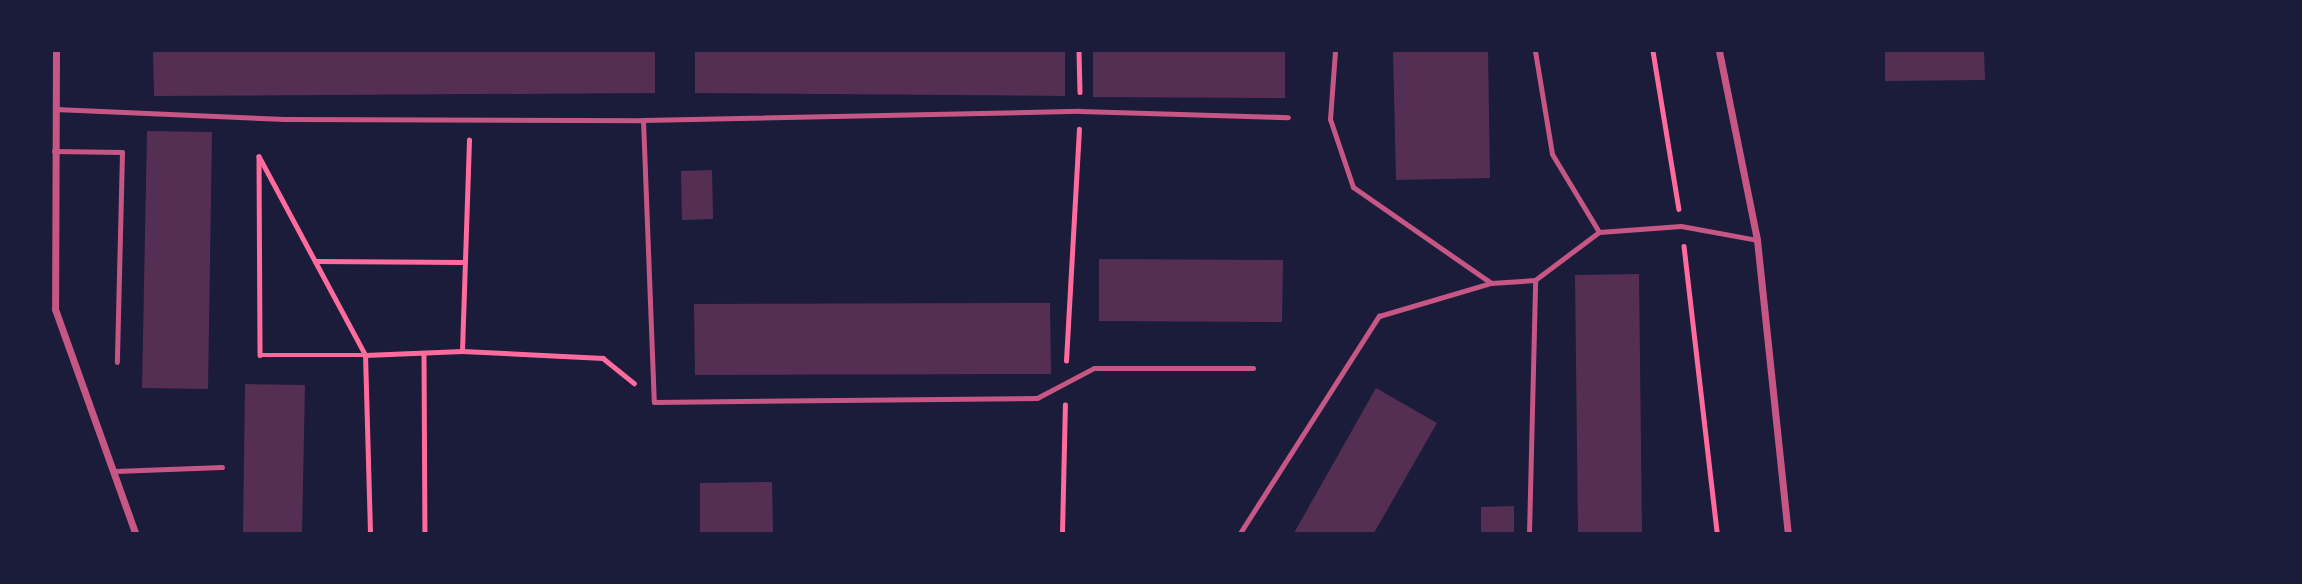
<!DOCTYPE html>
<style>
body{margin:0}
#map{position:relative;width:2302px;height:584px;overflow:hidden;background:#1b1b3a;font-family:Roboto,sans-serif}
div>[style]{position:absolute}
.building>*{inset:0;background:#542f53}
.path>*{height:4.5px;margin:-2.25px;padding:0 2.25px;transform-origin:2.25px;border-radius:2.25px;background:#ff6b9d}
.service>*{height:5px;margin:-2.5px;padding:0 2.5px;transform-origin:2.5px;border-radius:2.5px;background:#c65784}
.minor>*{height:7px;margin:-3.5px;padding:0 3.5px;transform-origin:3.5px;border-radius:3.5px;background:#c65784}
span{translate:-50% -50%;white-space:nowrap;text-align:center;line-height:1.15;-webkit-text-stroke:5px #1b1b3a;paint-order:stroke}
.frame{position:absolute;inset:0;border:52px solid #1b1b3a;pointer-events:none}
</style>
<div id="map">
<div class="building">
<div style="clip-path:polygon(153px 51px,655px 51px,655px 93px,154px 96px)"></div>
<div style="clip-path:polygon(695px 51px,1065px 51px,1065px 96px,695px 93px)"></div>
<div style="clip-path:polygon(1093px 51px,1285px 51px,1285px 98px,1093px 97px)"></div>
<div style="clip-path:polygon(1393px 51px,1488px 51px,1490px 178px,1396px 180px)"></div>
<div style="clip-path:polygon(1885px 51px,1984px 51px,1985px 80px,1885px 81px)"></div>
<div style="clip-path:polygon(147px 131px,212px 132px,208px 389px,142px 388px)"></div>
<div style="clip-path:polygon(712px 170px,713px 219px,682px 220px,681px 171px)"></div>
<div style="clip-path:polygon(1099px 259px,1283px 260px,1282px 322px,1099px 321px)"></div>
<div style="clip-path:polygon(1639px 274px,1642px 533px,1578px 533px,1575px 275px)"></div>
<div style="clip-path:polygon(1050px 303px,1051px 374px,695px 375px,694px 304px)"></div>
<div style="clip-path:polygon(245px 384px,305px 385px,302px 533px,243px 533px)"></div>
<div style="clip-path:polygon(1376px 388px,1437px 423px,1374px 533px,1294px 533px)"></div>
<div style="clip-path:polygon(772px 482px,773px 533px,700px 533px,700px 483px)"></div>
<div style="clip-path:polygon(1514px 506px,1514px 533px,1481px 533px,1481px 507px)"></div>
</div>
<div class="path">
<div style="left:1079px;top:51px;width:41px;rotate:88.6deg"></div>
<div style="left:1653px;top:51px;width:160px;rotate:80.7deg"></div>
<div style="left:1684px;top:246px;width:289px;rotate:83.4deg"></div>
<div style="left:315px;top:261px;width:150px;rotate:0.4deg"></div>
<div style="left:462px;top:351px;width:141px;rotate:2.8deg"></div>
<div style="left:603px;top:358px;width:40px;rotate:39deg"></div>
<div style="left:424px;top:353px;width:180px;rotate:89.7deg"></div>
<div style="left:1066px;top:361px;width:232px;rotate:-86.8deg"></div>
<div style="left:370px;top:533px;width:178px;rotate:-91.6deg"></div>
<div style="left:365px;top:355px;width:225px;rotate:-118.2deg"></div>
<div style="left:259px;top:157px;width:198px;rotate:89.7deg"></div>
<div style="left:260px;top:355px;width:105px"></div>
<div style="left:365px;top:355px;width:97px;rotate:-2.4deg"></div>
<div style="left:462px;top:351px;width:211px;rotate:-88.1deg"></div>
<div style="left:1062px;top:533px;width:128px;rotate:-88.7deg"></div>
</div>
<div class="service">
<div style="left:1335px;top:51px;width:68px;rotate:94.2deg"></div>
<div style="left:1330px;top:119px;width:72px;rotate:71.3deg"></div>
<div style="left:1353px;top:187px;width:168px;rotate:34.8deg"></div>
<div style="left:1535px;top:51px;width:104px;rotate:80.6deg"></div>
<div style="left:1552px;top:154px;width:91px;rotate:58.9deg"></div>
<div style="left:55px;top:109px;width:230px;rotate:2.5deg"></div>
<div style="left:285px;top:119px;width:358px;rotate:0.2deg"></div>
<div style="left:643px;top:120px;width:437px;rotate:-1.2deg"></div>
<div style="left:1080px;top:111px;width:208px;rotate:1.7deg"></div>
<div style="left:643px;top:120px;width:282px;rotate:87.8deg"></div>
<div style="left:654px;top:402px;width:383px;rotate:-0.6deg"></div>
<div style="left:1037px;top:398px;width:64px;rotate:-27.8deg"></div>
<div style="left:1094px;top:368px;width:159px"></div>
<div style="left:54px;top:151px;width:68px;rotate:0.8deg"></div>
<div style="left:122px;top:152px;width:210px;rotate:91.4deg"></div>
<div style="left:115px;top:471px;width:107px;rotate:-2.1deg"></div>
<div style="left:1240px;top:533px;width:258px;rotate:-57.4deg"></div>
<div style="left:1379px;top:316px;width:117px;rotate:-16.4deg"></div>
<div style="left:1491px;top:283px;width:44px;rotate:-3.9deg"></div>
<div style="left:1529px;top:533px;width:253px;rotate:-88.6deg"></div>
<div style="left:1535px;top:280px;width:80px;rotate:-36.9deg"></div>
<div style="left:1599px;top:232px;width:82px;rotate:-4.2deg"></div>
<div style="left:1681px;top:226px;width:77px;rotate:10.4deg"></div>
</div>
<div class="minor">
<div style="left:56px;top:51px;width:258px;rotate:90.2deg"></div>
<div style="left:55px;top:309px;width:238px;rotate:70.3deg"></div>
<div style="left:1719px;top:51px;width:193px;rotate:78.6deg"></div>
<div style="left:1757px;top:240px;width:295px;rotate:84deg"></div>
</div>
<div class="frame"></div>
</div>
